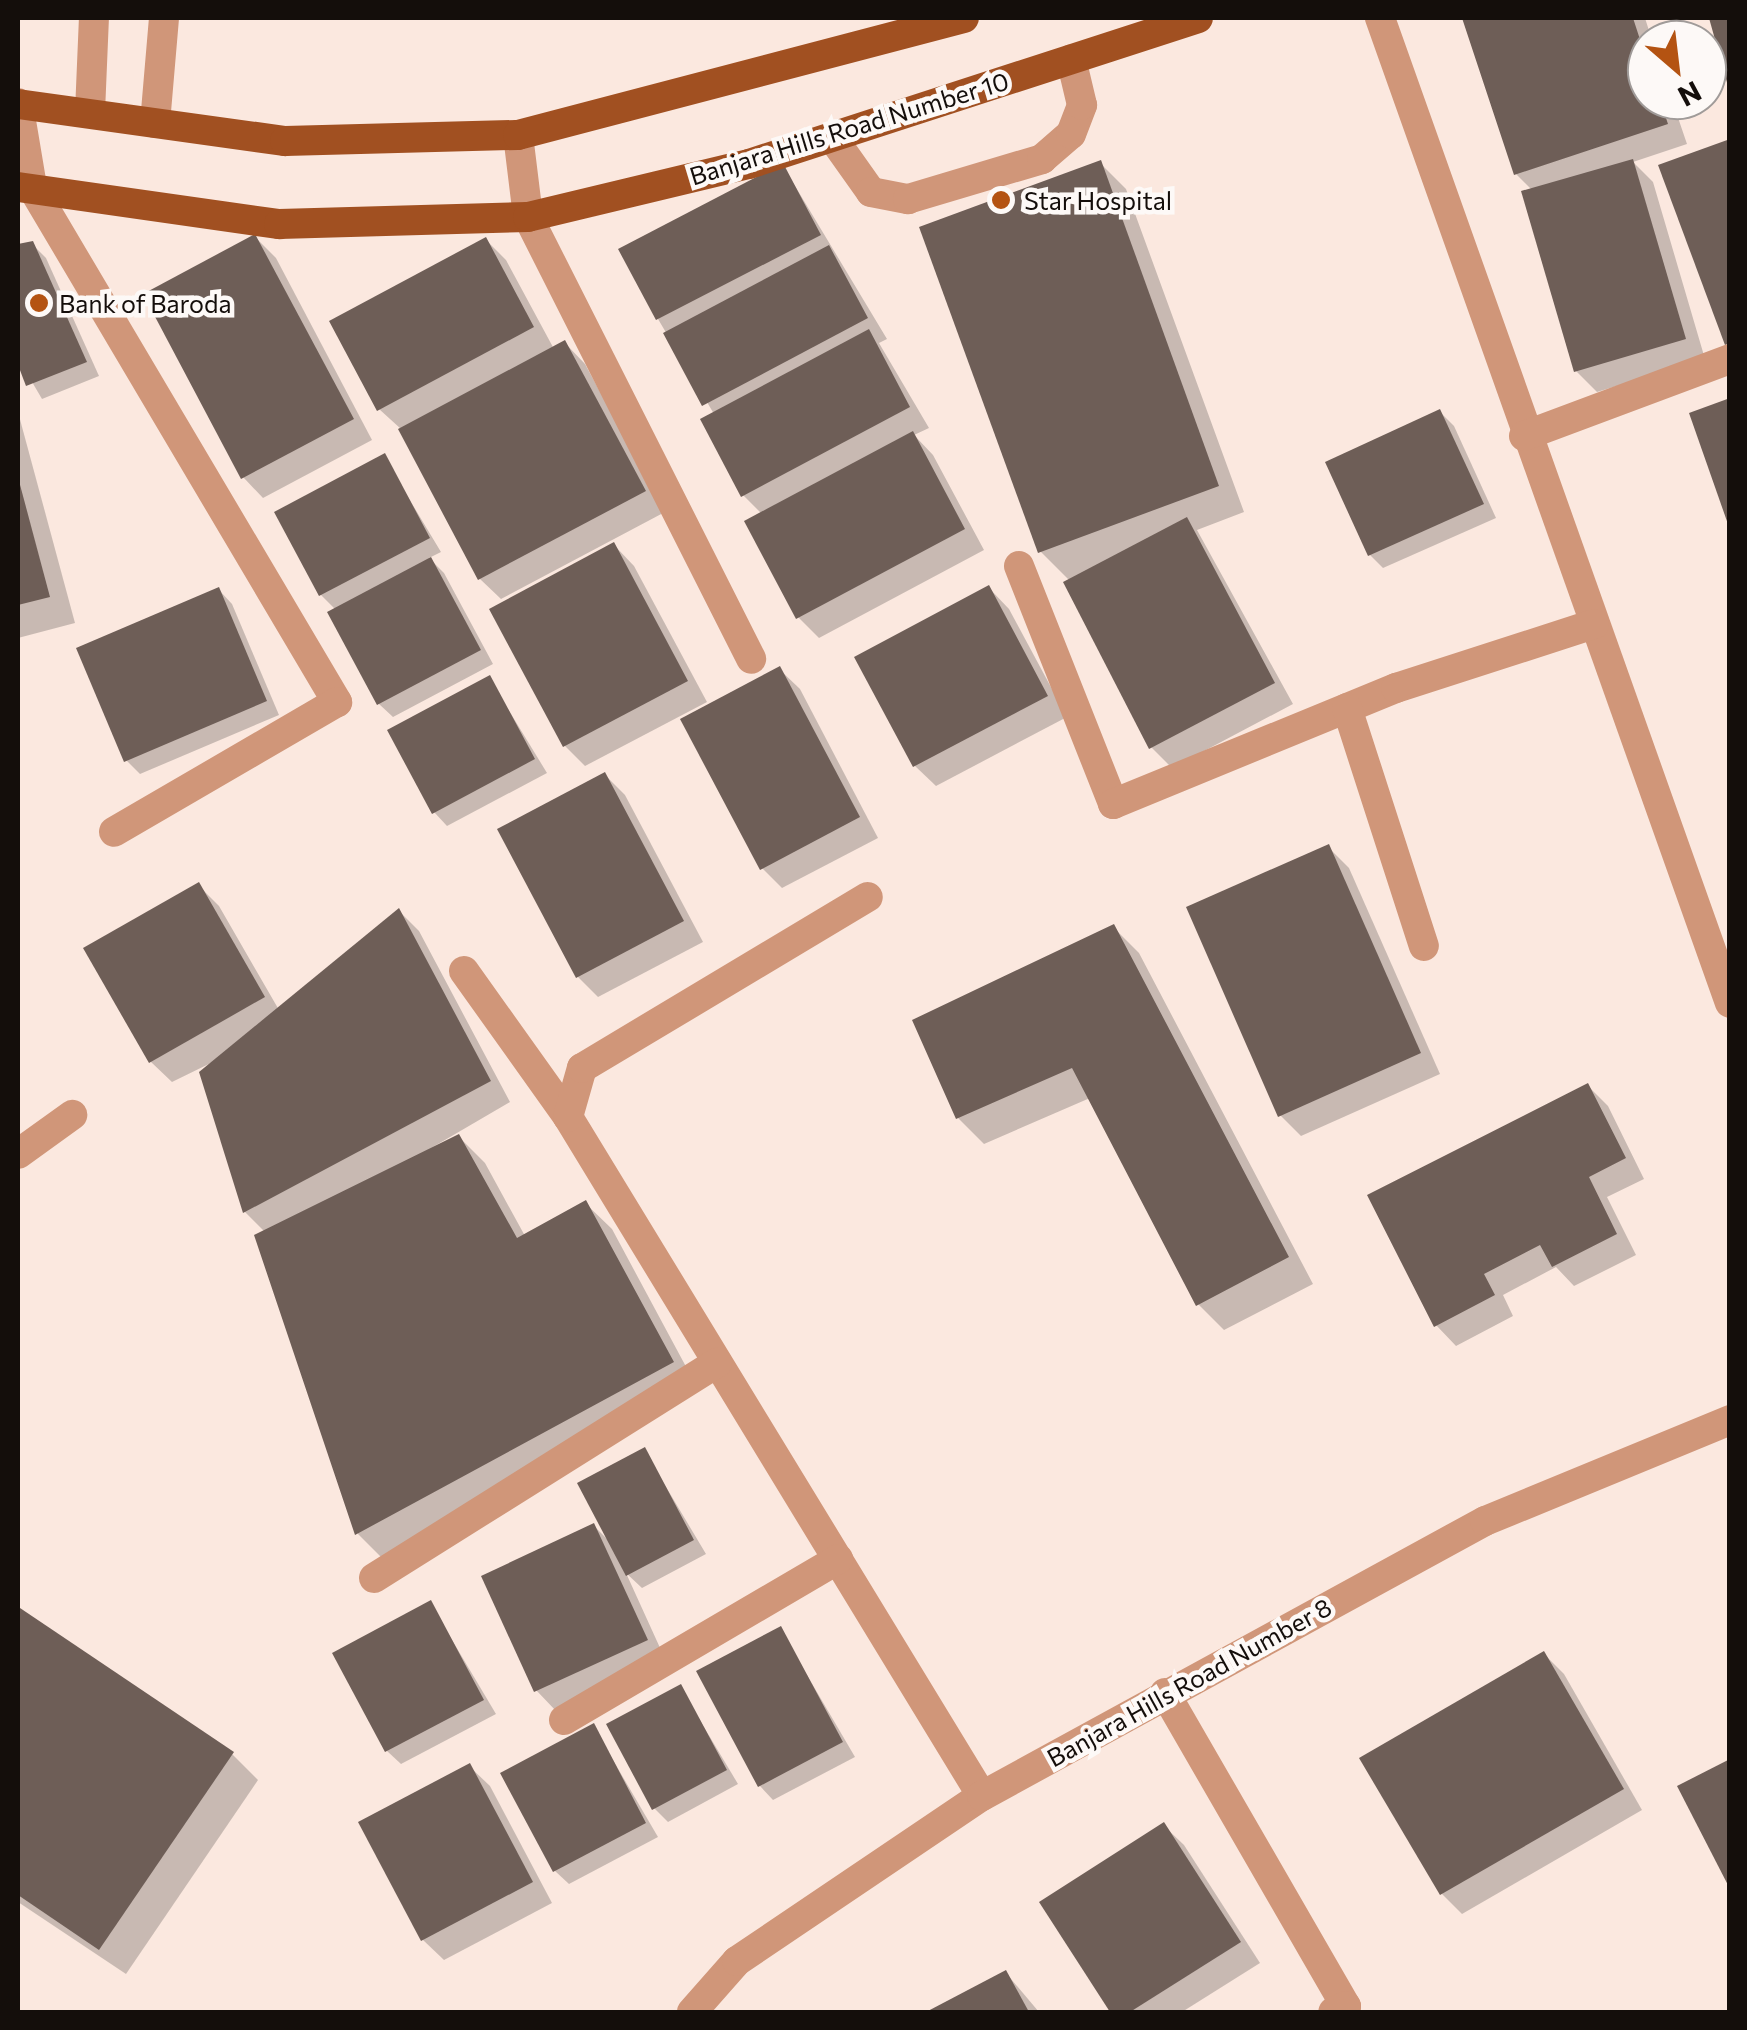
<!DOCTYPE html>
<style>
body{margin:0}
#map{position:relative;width:1747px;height:2030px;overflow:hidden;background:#fbe8df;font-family:Commissioner,sans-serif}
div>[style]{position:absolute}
.shadow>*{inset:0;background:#0003}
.building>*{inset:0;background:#6e5e57}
.minor>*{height:30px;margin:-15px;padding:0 15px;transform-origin:15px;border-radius:15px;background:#d09679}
.major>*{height:30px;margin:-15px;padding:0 15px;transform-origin:15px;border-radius:15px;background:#a15021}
.dots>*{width:28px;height:28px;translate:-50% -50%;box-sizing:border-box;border:5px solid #fdf9f7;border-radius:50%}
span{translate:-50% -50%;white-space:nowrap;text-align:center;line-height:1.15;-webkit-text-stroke:9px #fdf9f7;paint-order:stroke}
.street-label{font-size:25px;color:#140e0b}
.poi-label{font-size:25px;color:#140e0b}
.left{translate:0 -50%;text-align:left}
.frame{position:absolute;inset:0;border:20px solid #140e0b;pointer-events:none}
.north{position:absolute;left:1627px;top:20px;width:100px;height:100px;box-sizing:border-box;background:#fdf9f7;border:2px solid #a09b99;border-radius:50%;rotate:152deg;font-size:28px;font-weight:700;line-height:40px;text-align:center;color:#140e0b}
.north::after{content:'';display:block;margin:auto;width:35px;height:45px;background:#b45312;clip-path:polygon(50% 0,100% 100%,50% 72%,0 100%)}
</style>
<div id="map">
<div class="shadow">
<div style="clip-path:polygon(1465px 18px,1645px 18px,1652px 40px,1647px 40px,1647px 100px,1672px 100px,1687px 144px,1633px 162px,1653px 182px,1705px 359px,1597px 392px,1576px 371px,1532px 190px,1516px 174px)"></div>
<div style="clip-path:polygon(1100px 163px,1126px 189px,1244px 512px,1197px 530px,1293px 704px,1172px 768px,1151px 747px,1070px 581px,1040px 551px)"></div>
<div style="clip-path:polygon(783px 166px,887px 339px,879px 343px,929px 428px,914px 435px,933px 455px,984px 550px,819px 638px,798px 617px,762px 514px,743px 495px,714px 414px,658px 319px)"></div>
<div style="clip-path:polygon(255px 237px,276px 258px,372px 440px,263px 498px,243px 477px)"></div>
<div style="clip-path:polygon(486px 240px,506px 260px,554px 349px,565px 343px,585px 364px,665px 512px,501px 599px,480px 579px,401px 429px,379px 409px)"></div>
<div style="clip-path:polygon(32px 244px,46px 258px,99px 376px,42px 399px,18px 358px,18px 246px)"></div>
<div style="clip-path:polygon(18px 412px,75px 623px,18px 638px)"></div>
<div style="clip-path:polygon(1440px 412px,1454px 426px,1496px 518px,1383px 568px,1370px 555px)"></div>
<div style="clip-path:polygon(384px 457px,441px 552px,429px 558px,444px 573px,493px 664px,393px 717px,379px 704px,336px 610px,321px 595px,278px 513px)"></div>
<div style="clip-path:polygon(614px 545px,634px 566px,707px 702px,585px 766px,565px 746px)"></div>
<div style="clip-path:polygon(989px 588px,1009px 609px,1067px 717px,936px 786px,915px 766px)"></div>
<div style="clip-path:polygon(219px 590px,232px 604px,279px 715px,140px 774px,127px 761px)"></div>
<div style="clip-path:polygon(779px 669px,800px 689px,878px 838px,782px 888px,762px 868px)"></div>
<div style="clip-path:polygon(489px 678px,547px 773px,447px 826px,434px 812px)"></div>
<div style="clip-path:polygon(605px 775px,625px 795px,703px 942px,598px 997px,578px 977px)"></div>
<div style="clip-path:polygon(1328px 847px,1349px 868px,1440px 1074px,1301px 1136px,1280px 1115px)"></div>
<div style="clip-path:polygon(198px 885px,219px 906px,279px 1010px,399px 911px,419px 931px,510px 1102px,397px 1168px,459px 1137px,485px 1163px,525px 1236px,585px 1203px,612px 1229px,698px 1389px,384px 1560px,358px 1534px,257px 1236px,265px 1232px,245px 1212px,219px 1059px,172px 1082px,151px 1062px,86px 949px)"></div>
<div style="clip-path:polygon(1113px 927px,1139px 953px,1313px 1284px,1224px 1330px,1198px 1304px,1090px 1098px,984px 1144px,958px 1118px)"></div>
<div style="clip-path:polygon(1588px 1086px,1608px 1106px,1644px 1179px,1607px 1197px,1636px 1255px,1574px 1286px,1556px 1267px,1503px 1295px,1513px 1316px,1456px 1346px,1436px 1325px)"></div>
<div style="clip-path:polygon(644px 1450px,706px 1554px,642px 1588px,626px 1573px,666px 1661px,556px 1711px,536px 1690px,594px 1526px,610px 1542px)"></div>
<div style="clip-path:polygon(430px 1603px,496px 1714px,401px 1764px,387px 1751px)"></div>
<div style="clip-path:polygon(21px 1611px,232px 1754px,258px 1780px,126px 1974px,18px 1902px)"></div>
<div style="clip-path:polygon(780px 1629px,855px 1757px,773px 1800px,760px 1786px)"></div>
<div style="clip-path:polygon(1544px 1654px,1564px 1674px,1642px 1810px,1462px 1914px,1442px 1894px)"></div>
<div style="clip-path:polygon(680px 1687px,738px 1784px,668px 1822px,654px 1808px)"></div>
<div style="clip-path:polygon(593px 1726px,658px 1837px,569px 1884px,555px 1871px)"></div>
<div style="clip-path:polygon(469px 1766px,490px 1786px,552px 1903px,444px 1960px,423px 1940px)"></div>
<div style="clip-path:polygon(1163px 1825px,1184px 1845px,1260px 1963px,1182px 2012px,1113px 2012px,1042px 1903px)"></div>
<div style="clip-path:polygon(1006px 1973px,1039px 2012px,931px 2012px)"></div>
</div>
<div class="building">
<div style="clip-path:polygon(1462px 18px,1633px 18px,1647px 61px,1647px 100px,1660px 100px,1668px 124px,1514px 175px)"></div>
<div style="clip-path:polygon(1709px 18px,1730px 18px,1730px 86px,1728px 86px)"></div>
<div style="clip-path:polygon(1730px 139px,1730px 343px,1725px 345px,1658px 165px)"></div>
<div style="clip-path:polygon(1633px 159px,1686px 339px,1574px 372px,1521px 191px)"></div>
<div style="clip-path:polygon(1101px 160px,1219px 486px,1038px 553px,919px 227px)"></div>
<div style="clip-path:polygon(783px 163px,821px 235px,656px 320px,618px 249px)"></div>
<div style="clip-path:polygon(255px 234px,354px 419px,241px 479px,143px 294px)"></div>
<div style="clip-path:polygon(486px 237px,534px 327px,377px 411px,329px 321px)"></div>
<div style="clip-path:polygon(33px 241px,87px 362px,26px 386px,18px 365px,18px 244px)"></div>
<div style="clip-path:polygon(829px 245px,868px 318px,702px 406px,663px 333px)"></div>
<div style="clip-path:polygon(869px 329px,910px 407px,741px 497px,700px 419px)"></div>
<div style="clip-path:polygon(565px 340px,646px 491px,478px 580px,398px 429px)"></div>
<div style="clip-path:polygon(1730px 398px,1730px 527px,1729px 527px,1689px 413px)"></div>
<div style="clip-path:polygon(1440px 409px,1484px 504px,1368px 556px,1325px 462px)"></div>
<div style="clip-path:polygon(913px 431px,965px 529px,796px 619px,744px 521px)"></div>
<div style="clip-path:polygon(385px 453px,430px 538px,319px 596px,274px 512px)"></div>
<div style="clip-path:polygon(19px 481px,50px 597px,18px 605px,18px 482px)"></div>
<div style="clip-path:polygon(1187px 517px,1275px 683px,1149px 749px,1063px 582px)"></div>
<div style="clip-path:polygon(614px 542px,688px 681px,563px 747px,489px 609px)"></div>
<div style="clip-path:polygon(431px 557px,481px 650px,377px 705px,327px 612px)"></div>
<div style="clip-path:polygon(989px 585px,1048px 696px,913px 767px,854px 657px)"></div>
<div style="clip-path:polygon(219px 587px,267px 701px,124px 762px,76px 648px)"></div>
<div style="clip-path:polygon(780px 666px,860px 817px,760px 870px,680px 719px)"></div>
<div style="clip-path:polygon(490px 675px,535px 759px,432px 814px,387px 730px)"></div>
<div style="clip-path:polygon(605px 772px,684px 921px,576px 978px,497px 829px)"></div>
<div style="clip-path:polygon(1329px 844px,1421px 1053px,1278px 1117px,1186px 907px)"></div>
<div style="clip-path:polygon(199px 882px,265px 997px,149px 1063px,83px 948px)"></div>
<div style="clip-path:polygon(399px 908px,491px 1081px,243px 1213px,199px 1072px)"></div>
<div style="clip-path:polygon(1114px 924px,1289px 1257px,1196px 1306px,1072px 1068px,956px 1119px,912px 1020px)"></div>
<div style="clip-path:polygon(1588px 1083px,1626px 1158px,1589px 1177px,1617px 1234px,1552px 1267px,1540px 1245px,1484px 1274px,1495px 1295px,1434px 1327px,1367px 1195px)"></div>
<div style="clip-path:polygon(459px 1134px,517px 1238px,586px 1200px,674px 1362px,355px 1535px,254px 1235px)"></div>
<div style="clip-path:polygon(645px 1447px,694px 1540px,626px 1576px,577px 1483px)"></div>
<div style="clip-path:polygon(594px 1523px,648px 1640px,534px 1692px,481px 1576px)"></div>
<div style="clip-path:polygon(431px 1600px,484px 1700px,385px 1752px,332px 1653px)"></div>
<div style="clip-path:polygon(20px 1608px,234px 1752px,99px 1950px,18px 1895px)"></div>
<div style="clip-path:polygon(781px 1626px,843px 1742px,758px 1787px,696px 1671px)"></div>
<div style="clip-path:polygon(1544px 1651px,1624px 1789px,1440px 1895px,1359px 1758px)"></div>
<div style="clip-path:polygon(681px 1684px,727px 1770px,652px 1810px,606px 1724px)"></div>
<div style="clip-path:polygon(594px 1723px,646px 1823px,553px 1872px,500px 1773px)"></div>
<div style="clip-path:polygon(1730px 1759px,1730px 1889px,1677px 1786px)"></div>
<div style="clip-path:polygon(470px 1763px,533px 1882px,421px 1941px,358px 1822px)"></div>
<div style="clip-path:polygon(1164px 1822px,1241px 1942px,1130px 2012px,1110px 2012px,1039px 1902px)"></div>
<div style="clip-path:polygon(1006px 1970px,1029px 2012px,926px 2012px)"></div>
</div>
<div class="minor">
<div style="left:1380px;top:18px;width:1045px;rotate:70.44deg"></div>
<div style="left:18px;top:103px;width:85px;rotate:80.5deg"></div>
<div style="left:32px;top:187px;width:599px;rotate:59.36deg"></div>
<div style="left:337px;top:702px;width:258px;rotate:149.8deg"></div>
<div style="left:90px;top:112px;width:94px;rotate:-87.6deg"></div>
<div style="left:155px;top:123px;width:105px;rotate:-85.1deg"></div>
<div style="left:518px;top:135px;width:83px;rotate:83deg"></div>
<div style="left:528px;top:217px;width:495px;rotate:63.2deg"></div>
<div style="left:832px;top:137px;width:67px;rotate:54.7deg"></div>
<div style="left:871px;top:192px;width:38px;rotate:11deg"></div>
<div style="left:908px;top:199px;width:140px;rotate:-16.6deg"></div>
<div style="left:1042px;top:159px;width:38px;rotate:-41deg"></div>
<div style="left:1071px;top:134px;width:31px;rotate:-69deg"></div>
<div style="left:1082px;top:105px;width:47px;rotate:-103.4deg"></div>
<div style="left:1524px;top:436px;width:220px;rotate:-20.5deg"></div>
<div style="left:1019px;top:566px;width:256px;rotate:68.4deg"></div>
<div style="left:1113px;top:804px;width:306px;rotate:-22.3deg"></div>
<div style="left:1396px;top:688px;width:208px;rotate:-17.9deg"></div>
<div style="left:1347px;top:708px;width:250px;rotate:72.1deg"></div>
<div style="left:464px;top:971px;width:179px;rotate:54.5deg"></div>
<div style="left:568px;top:1117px;width:795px;rotate:58.63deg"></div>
<div style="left:568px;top:1117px;width:51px;rotate:-74.1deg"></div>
<div style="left:582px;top:1068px;width:333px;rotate:-30.9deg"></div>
<div style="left:18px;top:1154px;width:67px;rotate:-35.8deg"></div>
<div style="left:374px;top:1578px;width:405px;rotate:-32.1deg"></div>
<div style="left:1165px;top:1693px;width:362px;rotate:60deg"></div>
<div style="left:1346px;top:2006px;width:14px;rotate:155deg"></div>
<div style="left:564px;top:1720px;width:318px;rotate:-30.4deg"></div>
<div style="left:692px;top:2012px;width:68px;rotate:-48.6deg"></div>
<div style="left:737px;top:1961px;width:295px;rotate:-34deg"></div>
<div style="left:982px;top:1796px;width:573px;rotate:-28.67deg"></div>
<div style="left:1485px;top:1521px;width:265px;rotate:-22.4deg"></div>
</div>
<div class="major">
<div style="left:18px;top:104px;width:270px;rotate:7.9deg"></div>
<div style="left:285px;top:141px;width:233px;rotate:-1.5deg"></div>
<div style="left:518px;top:135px;width:461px;rotate:-14.7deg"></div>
<div style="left:18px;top:187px;width:264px;rotate:8.1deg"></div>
<div style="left:279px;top:224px;width:249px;rotate:-1.6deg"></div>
<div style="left:528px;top:217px;width:227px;rotate:-13.5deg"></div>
<div style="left:749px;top:164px;width:472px;rotate:-18deg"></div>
</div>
<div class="dots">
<div style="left:1001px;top:200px;background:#b45312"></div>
<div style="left:39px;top:303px;background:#b45312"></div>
</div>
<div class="street-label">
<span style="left:849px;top:128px;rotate:-17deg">Banjara Hills Road Number 10</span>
<span style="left:1189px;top:1682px;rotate:-29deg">Banjara Hills Road Number 8</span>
</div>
<div class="poi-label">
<span class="left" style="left:1024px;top:200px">Star Hospital</span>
<span class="left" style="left:59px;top:303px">Bank of Baroda</span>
</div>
<div class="frame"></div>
<div class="north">N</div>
</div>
